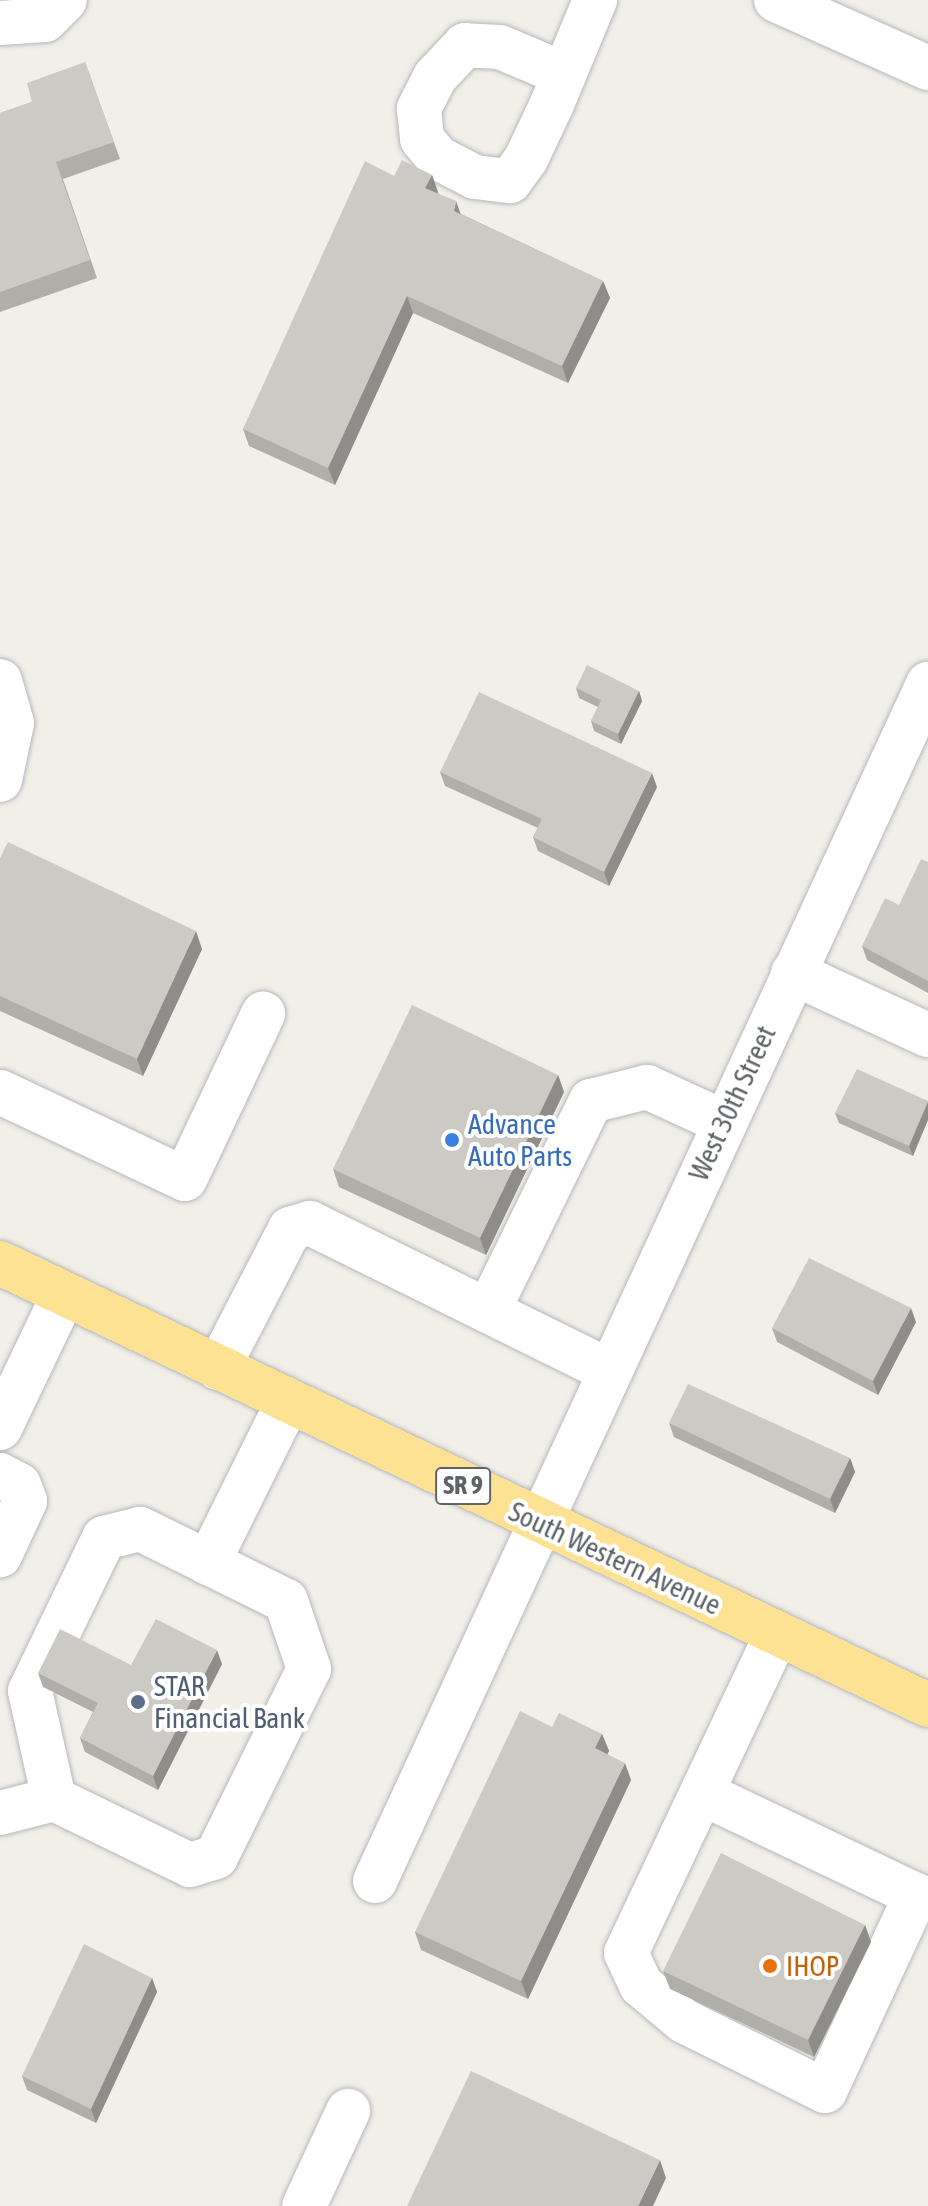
<!DOCTYPE html>
<style>
body{margin:0}
#map{position:relative;width:928px;height:2206px;overflow:hidden;background:#f1efe8;font-family:"Asap Condensed",sans-serif}
div>[style]{position:absolute}
.roads{filter:drop-shadow(0 0 2px #b5b8bc) drop-shadow(0 0 2px #b5b8bc)}
.minor>*{height:44px;margin:-22px;padding:0 22px;transform-origin:22px;border-radius:22px;background:#fff}
.highway>*{height:44px;margin:-22px;padding:0 22px;transform-origin:22px;border-radius:22px;background:#fde293}
.wall>*{inset:0;background:#afaea9}
.shaded-wall>*{inset:0;background:#8f8d8a}
.building>*{inset:0;background:#cccac5}
.dots>*{width:22px;height:22px;translate:-50% -50%;box-sizing:border-box;border:4px solid #fff;border-radius:50%}
span{translate:-50% -50%;white-space:nowrap;text-align:center;line-height:1.15;-webkit-text-stroke:8px #fff;paint-order:stroke}
.shield-label span{padding:2px 6px;background:#fff;border:2px solid;border-radius:6px;-webkit-text-stroke-width:0}
.shield-label{font-size:26px;color:#5f6368;font-weight:700}
.street-label{font-size:28px;color:#5f6368}
.shop-label{font-size:28px;color:#366cbe}
.left{translate:0 -50%;text-align:left}
.service-label{font-size:28px;color:#4e5e75}
.food-label{font-size:28px;color:#c56008}
</style>
<div id="map">
<div class="roads">
<div class="minor">
<div style="left:776px;top:0;width:167px;rotate:24.1deg"></div>
<div style="left:0;top:23px;width:45px;rotate:-3.8deg"></div>
<div style="left:45px;top:20px;width:28px;rotate:-45deg"></div>
<div style="left:564px;top:74px;width:69px;rotate:-157.1deg"></div>
<div style="left:500px;top:47px;width:35px;rotate:-177deg"></div>
<div style="left:465px;top:45px;width:44px;rotate:133.2deg"></div>
<div style="left:435px;top:77px;width:36px;rotate:117deg"></div>
<div style="left:419px;top:109px;width:30px;rotate:84deg"></div>
<div style="left:422px;top:139px;width:25px;rotate:50deg"></div>
<div style="left:438px;top:158px;width:42px;rotate:27.2deg"></div>
<div style="left:475px;top:177px;width:35px;rotate:7deg"></div>
<div style="left:510px;top:181px;width:27px;rotate:-54deg"></div>
<div style="left:526px;top:159px;width:61px;rotate:-64.7deg"></div>
<div style="left:552px;top:104px;width:113px;rotate:-67.5deg"></div>
<div style="left:0;top:681px;width:44px;rotate:74.1deg"></div>
<div style="left:12px;top:723px;width:58px;rotate:101.9deg"></div>
<div style="left:793px;top:973px;width:149px;rotate:24.7deg"></div>
<div style="left:0;top:1092px;width:204px;rotate:25.2deg"></div>
<div style="left:185px;top:1179px;width:183px;rotate:-64.7deg"></div>
<div style="left:488px;top:1311px;width:234px;rotate:-63.9deg"></div>
<div style="left:591px;top:1101px;width:58px;rotate:-14deg"></div>
<div style="left:647px;top:1087px;width:84px;rotate:24.7deg"></div>
<div style="left:218px;top:1368px;width:157px;rotate:-62.6deg"></div>
<div style="left:290px;top:1229px;width:21px;rotate:-17deg"></div>
<div style="left:310px;top:1223px;width:332px;rotate:26.3deg"></div>
<div style="left:0;top:1428px;width:148px;rotate:-64.5deg"></div>
<div style="left:0;top:1475px;width:21px;rotate:28deg"></div>
<div style="left:19px;top:1485px;width:17px;rotate:69deg"></div>
<div style="left:25px;top:1501px;width:60px;rotate:114.8deg"></div>
<div style="left:208px;top:1563px;width:180px;rotate:-63.6deg"></div>
<div style="left:702px;top:1793px;width:237px;rotate:25.5deg"></div>
<div style="left:916px;top:1895px;width:216px;rotate:114.9deg"></div>
<div style="left:825px;top:2091px;width:157px;rotate:-153.6deg"></div>
<div style="left:684px;top:2021px;width:56px;rotate:-140.1deg"></div>
<div style="left:641px;top:1985px;width:35px;rotate:-115deg"></div>
<div style="left:626px;top:1953px;width:353px;rotate:-64.7deg"></div>
<div style="left:0;top:1813px;width:56px;rotate:-14.5deg"></div>
<div style="left:54px;top:1799px;width:151px;rotate:25.9deg"></div>
<div style="left:190px;top:1865px;width:27px;rotate:-17deg"></div>
<div style="left:216px;top:1857px;width:210px;rotate:-63.7deg"></div>
<div style="left:309px;top:1669px;width:72px;rotate:-108.7deg"></div>
<div style="left:286px;top:1601px;width:163px;rotate:-153.7deg"></div>
<div style="left:140px;top:1529px;width:37px;rotate:166deg"></div>
<div style="left:104px;top:1538px;width:170px;rotate:115.8deg"></div>
<div style="left:30px;top:1691px;width:111px;rotate:77.5deg"></div>
<div style="left:375px;top:1881px;width:1319px;rotate:-65.2deg"></div>
<div style="left:304px;top:2206px;width:105px;rotate:-65.1deg"></div>
</div>
<div class="highway">
<div style="left:0;top:1263px;width:1028px;rotate:25.47deg"></div>
</div>
</div>
<div class="wall">
<div style="clip-path:polygon(85px 62px,120px 159px,63px 179px,97px 278px,0 312px,0 113px,32px 102px)"></div>
<div style="clip-path:polygon(432px 175px,438px 193px,461px 214px,603px 281px,610px 298px,568px 383px,413px 313px,335px 485px,249px 446px,243px 429px,394px 176px)"></div>
<div style="clip-path:polygon(576px 688px,639px 691px,642px 701px,621px 744px,594px 731px,591px 721px,598px 707px,579px 698px)"></div>
<div style="clip-path:polygon(440px 772px,657px 787px,609px 886px,538px 851px,533px 837px,538px 828px,445px 786px)"></div>
<div style="clip-path:polygon(0 858px,202px 949px,143px 1076px,0 1011px)"></div>
<div style="clip-path:polygon(928px 862px,928px 993px,867px 960px,862px 946px,899px 905px)"></div>
<div style="clip-path:polygon(558px 1075px,564px 1092px,486px 1255px,339px 1187px,333px 1169px)"></div>
<div style="clip-path:polygon(928px 1101px,913px 1156px,839px 1123px,835px 1113px)"></div>
<div style="clip-path:polygon(916px 1322px,878px 1395px,777px 1342px,772px 1328px)"></div>
<div style="clip-path:polygon(669px 1423px,850px 1458px,855px 1472px,835px 1513px,674px 1437px)"></div>
<div style="clip-path:polygon(222px 1664px,158px 1790px,85px 1752px,80px 1738px,93px 1712px,43px 1687px,38px 1673px,131px 1665px)"></div>
<div style="clip-path:polygon(552px 1727px,602px 1734px,609px 1751px,607px 1754px,631px 1780px,528px 1999px,421px 1950px,415px 1932px)"></div>
<div style="clip-path:polygon(865px 1925px,871px 1942px,814px 2057px,670px 1989px,663px 1971px)"></div>
<div style="clip-path:polygon(152px 1978px,157px 1992px,96px 2123px,27px 2090px,22px 2076px)"></div>
</div>
<div class="shaded-wall">
<div style="clip-path:polygon(432px 175px,438px 192px,432px 206px,425px 188px)"></div>
<div style="clip-path:polygon(456px 201px,462px 218px,454px 211px)"></div>
<div style="clip-path:polygon(603px 281px,610px 298px,568px 383px,562px 366px)"></div>
<div style="clip-path:polygon(407px 296px,413px 313px,335px 485px,328px 468px)"></div>
<div style="clip-path:polygon(639px 691px,642px 701px,621px 744px,618px 734px)"></div>
<div style="clip-path:polygon(652px 773px,657px 787px,609px 886px,604px 872px)"></div>
<div style="clip-path:polygon(196px 931px,202px 949px,143px 1076px,137px 1059px)"></div>
<div style="clip-path:polygon(558px 1075px,564px 1092px,486px 1255px,480px 1238px)"></div>
<div style="clip-path:polygon(928px 1102px,928px 1120px,913px 1156px,909px 1146px)"></div>
<div style="clip-path:polygon(911px 1308px,916px 1322px,878px 1395px,873px 1381px)"></div>
<div style="clip-path:polygon(850px 1458px,855px 1472px,835px 1513px,830px 1499px)"></div>
<div style="clip-path:polygon(217px 1650px,222px 1664px,158px 1790px,153px 1776px)"></div>
<div style="clip-path:polygon(602px 1734px,609px 1751px,602px 1765px,595px 1748px)"></div>
<div style="clip-path:polygon(625px 1763px,631px 1780px,528px 1999px,521px 1981px)"></div>
<div style="clip-path:polygon(865px 1925px,871px 1942px,814px 2057px,808px 2040px)"></div>
<div style="clip-path:polygon(152px 1978px,157px 1992px,96px 2123px,91px 2109px)"></div>
<div style="clip-path:polygon(660px 2160px,666px 2178px,653px 2206px,638px 2206px)"></div>
</div>
<div class="building">
<div style="clip-path:polygon(85px 62px,114px 142px,56px 162px,90px 260px,0 292px,0 113px,32px 102px,27px 83px)"></div>
<div style="clip-path:polygon(402px 160px,432px 175px,425px 188px,456px 201px,454px 211px,603px 281px,562px 366px,407px 296px,328px 468px,243px 429px,365px 161px,394px 176px)"></div>
<div style="clip-path:polygon(587px 665px,639px 691px,618px 734px,591px 721px,601px 700px,576px 688px)"></div>
<div style="clip-path:polygon(479px 692px,652px 773px,604px 872px,533px 837px,542px 819px,440px 772px)"></div>
<div style="clip-path:polygon(8px 842px,196px 931px,137px 1059px,0 996px,0 858px)"></div>
<div style="clip-path:polygon(921px 859px,928px 862px,928px 981px,862px 946px,885px 898px,899px 905px)"></div>
<div style="clip-path:polygon(412px 1005px,558px 1075px,480px 1238px,333px 1169px)"></div>
<div style="clip-path:polygon(857px 1069px,928px 1101px,909px 1146px,835px 1113px)"></div>
<div style="clip-path:polygon(809px 1258px,911px 1308px,873px 1381px,772px 1328px)"></div>
<div style="clip-path:polygon(688px 1384px,850px 1458px,830px 1499px,669px 1423px)"></div>
<div style="clip-path:polygon(156px 1619px,217px 1650px,153px 1776px,80px 1738px,98px 1703px,38px 1673px,60px 1629px,131px 1665px)"></div>
<div style="clip-path:polygon(520px 1711px,552px 1727px,559px 1713px,602px 1734px,595px 1748px,625px 1763px,521px 1981px,415px 1932px)"></div>
<div style="clip-path:polygon(721px 1853px,865px 1925px,808px 2040px,663px 1971px)"></div>
<div style="clip-path:polygon(84px 1944px,152px 1978px,91px 2109px,22px 2076px)"></div>
<div style="clip-path:polygon(471px 2071px,660px 2160px,638px 2206px,407px 2206px)"></div>
</div>
<div class="dots">
<div style="left:452px;top:1140px;background:#3f7fe0"></div>
<div style="left:138px;top:1702px;background:#5c6f8a"></div>
<div style="left:770px;top:1966px;background:#e8710a"></div>
</div>
<div class="shield-label">
<span style="left:463px;top:1486px">SR 9</span>
</div>
<div class="street-label">
<span style="left:732px;top:1103px;rotate:-65deg">West 30th Street</span>
<span style="left:615px;top:1558px;rotate:25deg">South Western Avenue</span>
</div>
<div class="shop-label">
<span class="left" style="left:468px;top:1140px">Advance<br>Auto Parts</span>
</div>
<div class="service-label">
<span class="left" style="left:154px;top:1702px">STAR<br>Financial Bank</span>
</div>
<div class="food-label">
<span class="left" style="left:786px;top:1966px">IHOP</span>
</div>
</div>
